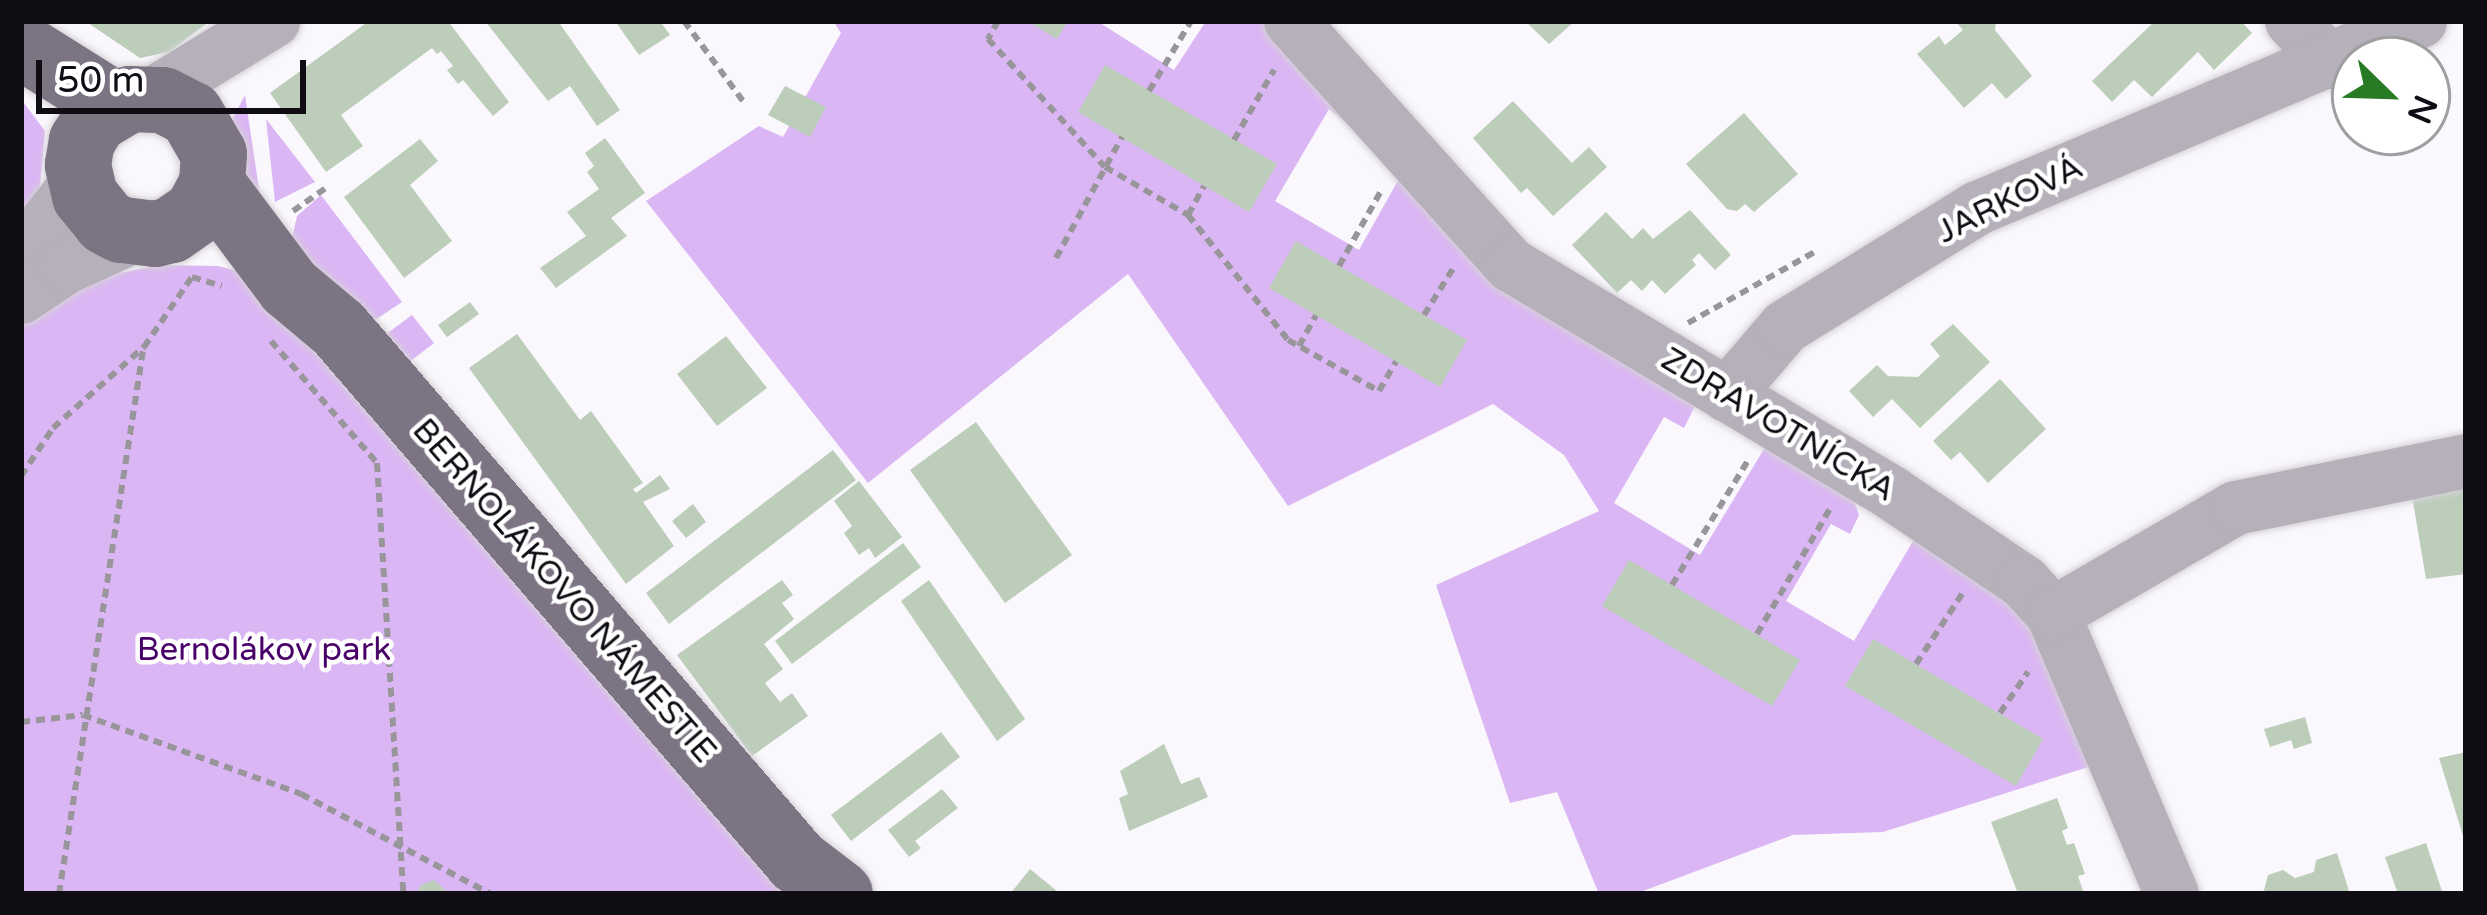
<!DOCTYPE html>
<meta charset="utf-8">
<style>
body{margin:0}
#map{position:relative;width:2487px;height:915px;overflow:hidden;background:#faf8fc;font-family:"Varela Round",sans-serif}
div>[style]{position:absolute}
.green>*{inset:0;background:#dbb6f4}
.building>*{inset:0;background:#bccdba}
.path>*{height:6px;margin-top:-3px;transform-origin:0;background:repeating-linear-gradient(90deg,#99969b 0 9px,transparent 0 15px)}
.roads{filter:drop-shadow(0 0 3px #d5d2d7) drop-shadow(0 0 3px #d5d2d7)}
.minor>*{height:54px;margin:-27px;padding:0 27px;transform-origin:27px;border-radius:27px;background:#b5b0b9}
.major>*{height:66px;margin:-33px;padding:0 33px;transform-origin:33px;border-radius:33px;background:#7c7383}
span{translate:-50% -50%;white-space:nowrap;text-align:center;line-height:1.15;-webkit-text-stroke:9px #fff;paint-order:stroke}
.street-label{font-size:33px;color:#100c13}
.park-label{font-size:33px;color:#4a0069}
.frame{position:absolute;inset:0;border:24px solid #100c13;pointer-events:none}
.north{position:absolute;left:2331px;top:36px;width:120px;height:120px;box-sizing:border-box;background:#fff;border:3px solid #9f9ea1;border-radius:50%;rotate:113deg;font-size:33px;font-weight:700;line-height:48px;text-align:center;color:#100c13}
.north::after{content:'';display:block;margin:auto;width:42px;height:54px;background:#297a24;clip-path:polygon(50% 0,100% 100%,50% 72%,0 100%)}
.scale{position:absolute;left:36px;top:60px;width:270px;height:54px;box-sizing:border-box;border:6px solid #100c13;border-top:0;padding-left:15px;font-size:36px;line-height:42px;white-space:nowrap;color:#100c13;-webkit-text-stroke:9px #fff;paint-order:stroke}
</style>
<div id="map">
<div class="green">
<div style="clip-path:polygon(833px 21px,1097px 21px,1174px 70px,1206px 21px,1265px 21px,1346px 106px,1348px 125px,1329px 109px,1275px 201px,1359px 250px,1405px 168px,1683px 388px,1694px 408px,1684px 428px,1664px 417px,1614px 503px,1700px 555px,1767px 444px,1852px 496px,1859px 515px,1850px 534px,1831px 524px,1786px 601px,1854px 641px,1916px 536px,2003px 596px,2037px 631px,2101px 763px,1883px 832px,1793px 835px,1635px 894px,1599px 894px,1557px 792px,1510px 803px,1436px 585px,1599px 511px,1564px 455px,1493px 404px,1288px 506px,1128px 274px,868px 483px,646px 201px,759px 126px,783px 137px,841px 33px)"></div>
<div style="clip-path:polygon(245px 95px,261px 203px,231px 156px,233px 118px)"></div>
<div style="clip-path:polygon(21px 99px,45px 131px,37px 220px,21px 235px)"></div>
<div style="clip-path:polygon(266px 119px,315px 182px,275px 202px)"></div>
<div style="clip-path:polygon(321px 195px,402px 302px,369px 324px,288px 256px,297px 216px)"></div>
<div style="clip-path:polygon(160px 265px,218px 266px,262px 277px,809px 894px,21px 894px,21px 323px,63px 284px)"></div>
<div style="clip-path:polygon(412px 315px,434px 343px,408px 363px,385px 335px)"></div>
</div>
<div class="building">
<div style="clip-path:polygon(85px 21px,210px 21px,169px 52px,140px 58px)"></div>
<div style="clip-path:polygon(369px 21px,448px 21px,509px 102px,493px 116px,463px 80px,458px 84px,447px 70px,453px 66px,441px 51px,437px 54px,432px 48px,341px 115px,363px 146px,326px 172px,270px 93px)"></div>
<div style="clip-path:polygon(485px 21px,558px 21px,620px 110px,597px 126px,570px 86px,548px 101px)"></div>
<div style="clip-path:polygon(615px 21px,660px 21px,670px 35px,639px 55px)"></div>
<div style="clip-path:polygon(1027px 21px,1068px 21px,1057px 39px)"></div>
<div style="clip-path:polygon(1525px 21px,1575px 21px,1549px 44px)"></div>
<div style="clip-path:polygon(1955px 21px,1996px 21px,1995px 30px,2032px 76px,2006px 99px,1992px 83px,1964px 108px,1917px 54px,1939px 36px,1945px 45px,1963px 30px)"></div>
<div style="clip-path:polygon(2155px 21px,2241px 21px,2252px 33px,2214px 70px,2198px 52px,2152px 97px,2134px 80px,2112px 102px,2092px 81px)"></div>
<div style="clip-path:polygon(1105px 65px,1277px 164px,1249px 212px,1078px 112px)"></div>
<div style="clip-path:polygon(785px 86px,826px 107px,810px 137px,768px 115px)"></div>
<div style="clip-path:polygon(1513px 101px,1572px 163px,1589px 147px,1607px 167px,1553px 216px,1527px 188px,1521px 193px,1473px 138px)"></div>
<div style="clip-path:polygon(1744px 113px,1798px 174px,1754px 212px,1745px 204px,1737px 211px,1727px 209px,1686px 164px)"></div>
<div style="clip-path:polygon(605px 138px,645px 193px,611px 218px,627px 236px,556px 288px,540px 268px,586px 236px,567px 212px,599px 189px,587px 172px,594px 166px,585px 153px)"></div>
<div style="clip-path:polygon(420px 139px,438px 161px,410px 185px,452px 241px,404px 278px,344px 197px)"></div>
<div style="clip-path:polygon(1690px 210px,1731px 255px,1715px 270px,1699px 253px,1692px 260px,1696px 265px,1665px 294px,1652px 280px,1642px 291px,1631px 280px,1617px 293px,1572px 245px,1606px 212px,1632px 239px,1643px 228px,1653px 239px)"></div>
<div style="clip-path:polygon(1296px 241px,1467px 340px,1440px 387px,1269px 288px)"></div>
<div style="clip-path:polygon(470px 302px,479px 314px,447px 337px,438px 325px)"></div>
<div style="clip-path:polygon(1953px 324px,1990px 362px,1920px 428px,1892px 399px,1873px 417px,1849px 391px,1877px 365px,1888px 376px,1918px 377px,1940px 356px,1930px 344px)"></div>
<div style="clip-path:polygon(517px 334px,580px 420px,591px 411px,643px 483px,633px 489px,636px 493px,660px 475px,670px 489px,643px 502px,674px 546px,626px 584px,469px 368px)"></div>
<div style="clip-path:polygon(726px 336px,767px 388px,717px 426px,677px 374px)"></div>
<div style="clip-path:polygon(2000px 379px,2046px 429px,1988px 483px,1960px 452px,1951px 460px,1933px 441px)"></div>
<div style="clip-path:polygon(976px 422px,1072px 555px,1005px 603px,910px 470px)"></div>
<div style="clip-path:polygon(833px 450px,856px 480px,669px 624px,646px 593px)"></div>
<div style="clip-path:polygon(2466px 472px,2466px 574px,2426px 579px,2409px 478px)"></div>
<div style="clip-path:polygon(859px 481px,902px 537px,875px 558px,869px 548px,859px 555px,844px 533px,852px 526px,834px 501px)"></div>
<div style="clip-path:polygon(693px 504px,706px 522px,686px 538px,672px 521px)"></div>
<div style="clip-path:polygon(903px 543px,921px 567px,792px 664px,775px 641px)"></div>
<div style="clip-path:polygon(1629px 560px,1800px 660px,1772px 706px,1602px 606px)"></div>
<div style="clip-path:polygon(782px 580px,793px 595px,782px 603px,794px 619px,764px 644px,783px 669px,765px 683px,780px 702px,792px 693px,808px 716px,752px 756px,677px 655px)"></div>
<div style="clip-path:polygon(929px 580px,1025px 719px,997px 741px,901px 601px)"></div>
<div style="clip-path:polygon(1873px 639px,2043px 739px,2016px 786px,1845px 686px)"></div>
<div style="clip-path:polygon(2305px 717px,2312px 743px,2294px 749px,2291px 740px,2270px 747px,2264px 729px)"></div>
<div style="clip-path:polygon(941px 732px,960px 757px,851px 841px,831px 815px)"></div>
<div style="clip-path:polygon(1164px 744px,1181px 784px,1199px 777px,1208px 797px,1129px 831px,1119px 798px,1128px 794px,1120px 771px)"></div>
<div style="clip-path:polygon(2466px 752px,2466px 842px,2465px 842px,2439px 758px)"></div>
<div style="clip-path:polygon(942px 789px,958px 808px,915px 841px,921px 848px,909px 857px,888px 830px)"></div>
<div style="clip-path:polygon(2057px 798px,2068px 828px,2062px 831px,2067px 845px,2074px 843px,2085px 874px,2078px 876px,2084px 894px,2018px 894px,1991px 822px)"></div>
<div style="clip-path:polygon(2426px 843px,2443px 894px,2398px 894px,2385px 857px)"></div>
<div style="clip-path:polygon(2337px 853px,2350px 894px,2263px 894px,2268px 875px,2283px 870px,2295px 878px,2314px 872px,2316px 860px)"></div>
<div style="clip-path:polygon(1030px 869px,1057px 891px,1055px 894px,1010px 894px)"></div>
<div style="clip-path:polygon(434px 880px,449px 894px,417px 894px,421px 885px)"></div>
</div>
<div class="path">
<div style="left:684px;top:21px;width:104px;rotate:53.6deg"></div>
<div style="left:998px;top:21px;width:21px;rotate:119deg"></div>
<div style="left:988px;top:39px;width:173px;rotate:47.6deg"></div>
<div style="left:1105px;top:167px;width:96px;rotate:30deg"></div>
<div style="left:1188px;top:215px;width:160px;rotate:51.3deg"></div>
<div style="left:1288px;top:340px;width:104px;rotate:29.3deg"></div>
<div style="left:1379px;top:391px;width:34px;rotate:-60deg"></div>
<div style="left:1149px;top:91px;width:82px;rotate:-59deg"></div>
<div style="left:1234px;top:140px;width:81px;rotate:-60.3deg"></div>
<div style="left:293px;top:211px;width:39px;rotate:-35deg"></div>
<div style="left:1188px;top:215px;width:33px;rotate:-61deg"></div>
<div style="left:1056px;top:258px;width:138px;rotate:-61.4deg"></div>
<div style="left:1339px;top:266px;width:88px;rotate:-60.8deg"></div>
<div style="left:1424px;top:315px;width:57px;rotate:-58deg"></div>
<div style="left:1688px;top:323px;width:149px;rotate:-29.3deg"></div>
<div style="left:271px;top:341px;width:162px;rotate:49deg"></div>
<div style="left:377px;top:463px;width:432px;rotate:86.5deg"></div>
<div style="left:1299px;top:346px;width:35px;rotate:-61deg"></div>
<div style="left:21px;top:476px;width:58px;rotate:-56.3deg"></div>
<div style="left:53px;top:428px;width:122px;rotate:-41.7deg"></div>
<div style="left:144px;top:347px;width:85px;rotate:-55.6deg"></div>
<div style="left:192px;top:277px;width:31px;rotate:17deg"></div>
<div style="left:1672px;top:585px;width:148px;rotate:-58.6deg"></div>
<div style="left:1757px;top:634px;width:147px;rotate:-59.8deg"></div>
<div style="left:1916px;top:664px;width:84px;rotate:-56.7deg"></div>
<div style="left:2000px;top:713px;width:50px;rotate:-55.7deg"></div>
<div style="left:21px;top:722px;width:62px;rotate:-6.4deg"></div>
<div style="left:83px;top:715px;width:232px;rotate:19.9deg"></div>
<div style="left:301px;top:794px;width:215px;rotate:27.8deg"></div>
<div style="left:59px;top:894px;width:550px;rotate:-81.22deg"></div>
</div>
<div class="roads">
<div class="minor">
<div style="left:1291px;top:21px;width:329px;rotate:48deg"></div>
<div style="left:1511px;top:265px;width:445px;rotate:30.9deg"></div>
<div style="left:1893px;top:494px;width:158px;rotate:33.9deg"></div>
<div style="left:2024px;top:582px;width:43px;rotate:47.8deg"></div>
<div style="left:2053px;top:614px;width:304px;rotate:67deg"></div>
<div style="left:2292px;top:21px;width:56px;rotate:47.2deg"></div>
<div style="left:147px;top:98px;width:148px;rotate:-31.4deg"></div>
<div style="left:21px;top:256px;width:95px;rotate:-52.3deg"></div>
<div style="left:21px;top:297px;width:54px;rotate:-33.7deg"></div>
<div style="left:66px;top:267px;width:79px;rotate:-24.6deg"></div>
<div style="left:1727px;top:395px;width:89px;rotate:-49.5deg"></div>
<div style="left:1785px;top:327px;width:227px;rotate:-31.7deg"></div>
<div style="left:1978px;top:208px;width:480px;rotate:-22.9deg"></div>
<div style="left:2053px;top:614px;width:211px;rotate:-30.1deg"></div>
<div style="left:2236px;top:508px;width:235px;rotate:-11.5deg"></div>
</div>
<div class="major">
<div style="left:21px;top:46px;width:111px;rotate:32.1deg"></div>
<div style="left:212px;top:184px;width:32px;rotate:118deg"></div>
<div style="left:197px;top:212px;width:32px;rotate:145deg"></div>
<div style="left:171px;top:230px;width:16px;rotate:166deg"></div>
<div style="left:155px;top:234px;width:34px;rotate:-173deg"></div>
<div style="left:121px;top:230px;width:17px;rotate:-152deg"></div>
<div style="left:106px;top:222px;width:33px;rotate:-129deg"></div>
<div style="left:85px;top:196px;width:32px;rotate:-103deg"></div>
<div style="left:78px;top:165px;width:24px;rotate:-81deg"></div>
<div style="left:82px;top:141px;width:25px;rotate:-58deg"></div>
<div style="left:95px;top:120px;width:41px;rotate:-31deg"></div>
<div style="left:130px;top:99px;width:33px;rotate:2deg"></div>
<div style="left:163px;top:100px;width:31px;rotate:27deg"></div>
<div style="left:191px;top:114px;width:46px;rotate:60.1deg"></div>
<div style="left:214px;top:154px;width:30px;rotate:94deg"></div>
<div style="left:212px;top:184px;width:129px;rotate:53.2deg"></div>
<div style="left:289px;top:287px;width:65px;rotate:40deg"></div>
<div style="left:339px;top:329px;width:702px;rotate:49.27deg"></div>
<div style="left:797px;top:861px;width:54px;rotate:37.5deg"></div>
</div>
</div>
<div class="street-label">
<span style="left:2010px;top:200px;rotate:-26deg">JARKOVÁ</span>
<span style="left:1778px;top:425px;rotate:31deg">ZDRAVOTNÍCKA</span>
<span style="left:564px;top:591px;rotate:49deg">BERNOLÁKOVO NÁMESTIE</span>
</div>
<div class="park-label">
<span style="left:264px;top:650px">Bernolákov park</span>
</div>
<div class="frame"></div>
<div class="north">N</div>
<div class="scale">50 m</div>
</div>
